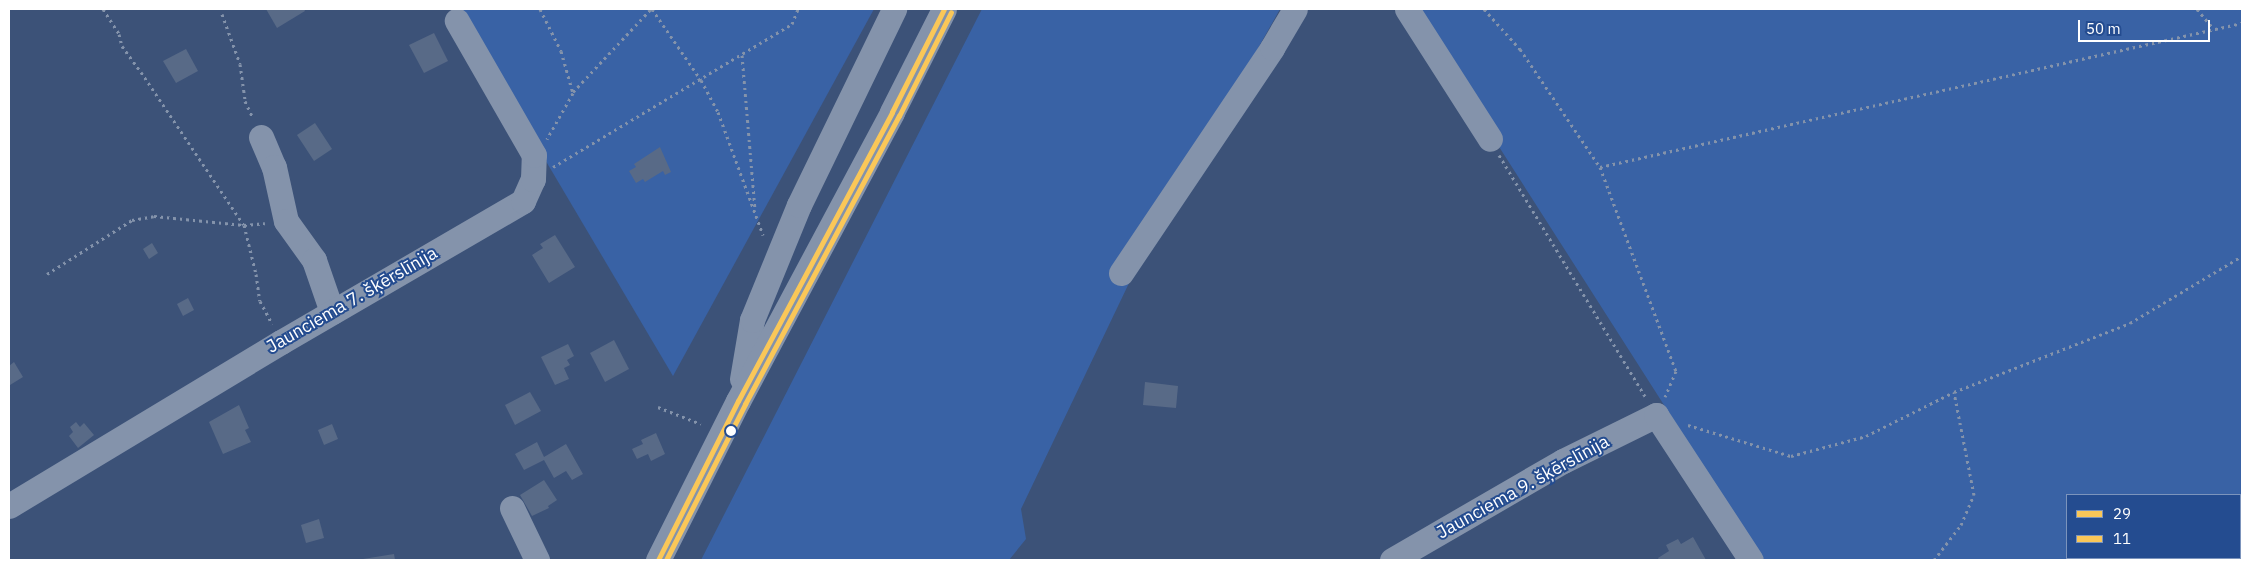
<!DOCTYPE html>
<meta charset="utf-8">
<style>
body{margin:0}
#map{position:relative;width:2251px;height:569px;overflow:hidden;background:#3c5278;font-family:"IBM Plex Sans",sans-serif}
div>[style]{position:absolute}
.green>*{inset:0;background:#3962a5}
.building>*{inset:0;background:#586a87}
.path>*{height:3px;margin-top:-1.5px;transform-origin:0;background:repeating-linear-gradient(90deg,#8493ab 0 2.5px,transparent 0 6.5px)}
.minor>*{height:25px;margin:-12.5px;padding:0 12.5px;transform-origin:12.5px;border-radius:12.5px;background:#8493ab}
.bus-1>*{height:5px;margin:-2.5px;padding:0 2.5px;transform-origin:2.5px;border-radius:2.5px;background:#fac758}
.bus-2>*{height:5px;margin:-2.5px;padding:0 2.5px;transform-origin:2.5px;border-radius:2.5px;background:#fac758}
.dots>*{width:14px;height:14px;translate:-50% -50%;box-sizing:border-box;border:2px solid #244c90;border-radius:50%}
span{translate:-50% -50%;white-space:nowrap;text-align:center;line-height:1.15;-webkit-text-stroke:4px #244c90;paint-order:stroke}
.street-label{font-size:18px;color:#fff}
.frame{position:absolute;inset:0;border:10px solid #fff;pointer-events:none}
.legend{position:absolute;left:2066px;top:494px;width:175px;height:65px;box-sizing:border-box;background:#244c90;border:1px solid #7c94bc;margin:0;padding:6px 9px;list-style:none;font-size:15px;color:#fff}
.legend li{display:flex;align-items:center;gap:10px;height:25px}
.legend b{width:25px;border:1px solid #7c94bc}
.scale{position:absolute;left:2078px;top:20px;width:132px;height:22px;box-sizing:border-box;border:2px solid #fff;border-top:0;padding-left:6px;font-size:15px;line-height:18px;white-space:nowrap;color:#fff;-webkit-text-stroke:4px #244c90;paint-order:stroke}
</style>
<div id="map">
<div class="green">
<div style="clip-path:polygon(456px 9px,874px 9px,673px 376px)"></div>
<div style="clip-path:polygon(982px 9px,1280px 9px,1141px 258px,1021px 509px,1026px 539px,1009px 560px,701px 560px)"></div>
<div style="clip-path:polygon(evenodd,1411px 9px,2242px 9px,2242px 560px,1763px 560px,1411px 9px,2067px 495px,2240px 495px,2240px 558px,2067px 558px,2067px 495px)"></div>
</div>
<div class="building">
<div style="clip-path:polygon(266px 9px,304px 9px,305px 11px,277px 28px)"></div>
<div style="clip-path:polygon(434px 33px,448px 61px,424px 73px,409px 45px)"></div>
<div style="clip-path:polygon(186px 49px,198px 71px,176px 83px,163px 61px)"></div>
<div style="clip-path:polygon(315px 123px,332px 149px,314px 161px,297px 135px)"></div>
<div style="clip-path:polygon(660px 147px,671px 172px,665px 175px,663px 171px,645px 182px,643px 179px,636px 183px,629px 171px,636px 167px,634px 164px)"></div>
<div style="clip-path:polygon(555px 235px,575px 267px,549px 283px,532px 255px,543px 248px,540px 244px)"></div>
<div style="clip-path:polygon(152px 243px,158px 253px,149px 259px,143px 249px)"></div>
<div style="clip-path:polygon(188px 298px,194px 310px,183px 316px,177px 304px)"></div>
<div style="clip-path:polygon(614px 340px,629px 369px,605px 382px,590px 353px)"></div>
<div style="clip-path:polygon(568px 344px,574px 356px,567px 360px,570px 365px,564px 368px,569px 379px,555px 385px,541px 357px)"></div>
<div style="clip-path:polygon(14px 362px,23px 377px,10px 385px,9px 366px)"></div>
<div style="clip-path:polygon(1145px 382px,1178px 386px,1176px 408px,1143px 405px)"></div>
<div style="clip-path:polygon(530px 392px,541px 411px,515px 425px,505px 405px)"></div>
<div style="clip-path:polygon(239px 405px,249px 428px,245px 430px,251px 442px,223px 454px,209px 422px)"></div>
<div style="clip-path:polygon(76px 422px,80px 427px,84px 423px,94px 435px,78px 448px,69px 436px,73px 432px,70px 427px)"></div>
<div style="clip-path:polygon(332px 424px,338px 439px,324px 445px,318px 430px)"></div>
<div style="clip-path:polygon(656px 433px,665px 454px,651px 461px,648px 454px,637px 459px,632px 449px,643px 444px,641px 440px)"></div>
<div style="clip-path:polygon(537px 442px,544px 457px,566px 444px,583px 474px,572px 480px,566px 471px,554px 478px,544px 460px,524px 470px,515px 454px)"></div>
<div style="clip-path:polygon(544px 480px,557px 500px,548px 506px,549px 508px,532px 516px,520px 495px)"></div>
<div style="clip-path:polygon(319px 519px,324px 538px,306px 543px,301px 525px)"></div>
<div style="clip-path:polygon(1693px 537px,1706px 560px,1659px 560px,1658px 558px,1669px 551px,1666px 545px,1678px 539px,1681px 544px)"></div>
<div style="clip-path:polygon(394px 554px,395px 560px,363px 560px,363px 559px)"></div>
</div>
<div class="path">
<div style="left:103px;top:9px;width:30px;rotate:57deg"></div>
<div style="left:119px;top:34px;width:12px;rotate:76deg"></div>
<div style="left:122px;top:46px;width:32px;rotate:54deg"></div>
<div style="left:141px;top:72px;width:184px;rotate:56.1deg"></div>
<div style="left:244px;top:225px;width:50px;rotate:76.2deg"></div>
<div style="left:256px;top:274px;width:27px;rotate:82deg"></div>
<div style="left:260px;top:301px;width:26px;rotate:62deg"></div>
<div style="left:540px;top:9px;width:47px;rotate:63.4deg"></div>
<div style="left:561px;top:51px;width:44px;rotate:74.1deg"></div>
<div style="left:573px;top:93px;width:53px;rotate:119.5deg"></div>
<div style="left:652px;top:9px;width:86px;rotate:55.4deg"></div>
<div style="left:701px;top:80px;width:36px;rotate:62deg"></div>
<div style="left:718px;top:112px;width:131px;rotate:69.9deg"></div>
<div style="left:1484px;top:9px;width:54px;rotate:48deg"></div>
<div style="left:1520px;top:49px;width:143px;rotate:55.9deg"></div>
<div style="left:1600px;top:167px;width:218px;rotate:69.6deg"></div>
<div style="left:1676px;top:371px;width:28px;rotate:113deg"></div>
<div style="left:2197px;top:9px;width:26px;rotate:50deg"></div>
<div style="left:222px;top:14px;width:53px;rotate:70.2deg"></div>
<div style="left:240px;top:64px;width:37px;rotate:82deg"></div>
<div style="left:245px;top:101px;width:19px;rotate:65deg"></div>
<div style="left:742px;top:55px;width:155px;rotate:85.2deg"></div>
<div style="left:573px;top:92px;width:114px;rotate:-46.8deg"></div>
<div style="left:1499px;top:155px;width:284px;rotate:58.8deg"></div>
<div style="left:553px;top:167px;width:279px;rotate:-30.9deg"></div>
<div style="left:792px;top:24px;width:16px;rotate:-68deg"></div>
<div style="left:1600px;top:167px;width:658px;rotate:-12.64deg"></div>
<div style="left:47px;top:274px;width:101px;rotate:-32.4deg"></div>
<div style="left:132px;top:220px;width:22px;rotate:-10deg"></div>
<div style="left:154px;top:216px;width:90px;rotate:5.7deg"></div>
<div style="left:244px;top:225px;width:21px;rotate:-5deg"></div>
<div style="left:658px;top:407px;width:46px;rotate:21.6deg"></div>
<div style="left:1688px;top:425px;width:108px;rotate:16.8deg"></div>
<div style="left:1791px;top:456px;width:78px;rotate:-14.9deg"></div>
<div style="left:1866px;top:436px;width:98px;rotate:-26.6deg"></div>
<div style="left:1934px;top:560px;width:44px;rotate:-52.4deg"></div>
<div style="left:1961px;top:525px;width:33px;rotate:-67deg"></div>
<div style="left:1974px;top:495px;width:105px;rotate:-101deg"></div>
<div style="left:1954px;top:392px;width:189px;rotate:-21.4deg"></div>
<div style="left:2130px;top:323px;width:131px;rotate:-30.9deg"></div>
</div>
<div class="minor">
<div style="left:1407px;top:9px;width:154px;rotate:57.4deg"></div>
<div style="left:261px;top:137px;width:33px;rotate:67deg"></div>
<div style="left:274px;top:167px;width:55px;rotate:77.5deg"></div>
<div style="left:286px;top:221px;width:48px;rotate:54.3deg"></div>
<div style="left:314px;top:260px;width:55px;rotate:70.9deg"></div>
<div style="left:1121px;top:273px;width:271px;rotate:-56.1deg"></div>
<div style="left:1272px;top:48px;width:45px;rotate:-59.5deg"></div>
<div style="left:742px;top:379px;width:60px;rotate:-80.4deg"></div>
<div style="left:752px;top:320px;width:124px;rotate:-67.8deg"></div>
<div style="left:799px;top:205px;width:218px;rotate:-64.1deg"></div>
<div style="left:9px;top:506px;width:318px;rotate:-31.1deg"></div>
<div style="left:281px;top:342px;width:280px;rotate:-30.2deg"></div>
<div style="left:523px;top:201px;width:24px;rotate:-66deg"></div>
<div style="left:533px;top:179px;width:24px;rotate:-88deg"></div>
<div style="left:534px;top:155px;width:155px;rotate:-119.9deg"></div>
<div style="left:512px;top:508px;width:58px;rotate:64.3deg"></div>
<div style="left:658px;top:560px;width:178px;rotate:-63.3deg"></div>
<div style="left:738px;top:401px;width:327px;rotate:-61.9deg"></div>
<div style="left:892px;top:112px;width:115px;rotate:-63.2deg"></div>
<div style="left:1392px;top:560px;width:198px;rotate:-30.1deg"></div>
<div style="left:1563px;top:461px;width:104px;rotate:-26.3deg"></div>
<div style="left:1656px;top:415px;width:173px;rotate:56.8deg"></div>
</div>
<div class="bus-1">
<div style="left:658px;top:560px;width:178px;rotate:-63.3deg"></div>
<div style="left:738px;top:401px;width:327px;rotate:-61.9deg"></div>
<div style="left:892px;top:112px;width:115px;rotate:-63.2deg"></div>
</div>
<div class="bus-2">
<div style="left:666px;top:560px;width:175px;rotate:-63.1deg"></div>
<div style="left:745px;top:404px;width:327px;rotate:-61.9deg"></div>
<div style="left:899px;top:116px;width:116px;rotate:-63.4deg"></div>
</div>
<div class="dots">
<div style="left:731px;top:431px;background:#fff"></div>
</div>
<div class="street-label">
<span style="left:352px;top:300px;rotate:-30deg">Jaunciema 7. šķērslīnija</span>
<span style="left:1523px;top:487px;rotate:-29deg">Jaunciema 9. šķērslīnija</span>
</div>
<div class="frame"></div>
<ul class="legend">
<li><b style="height:6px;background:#fac758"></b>29</li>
<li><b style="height:6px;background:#fac758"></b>11</li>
</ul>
<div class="scale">50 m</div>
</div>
